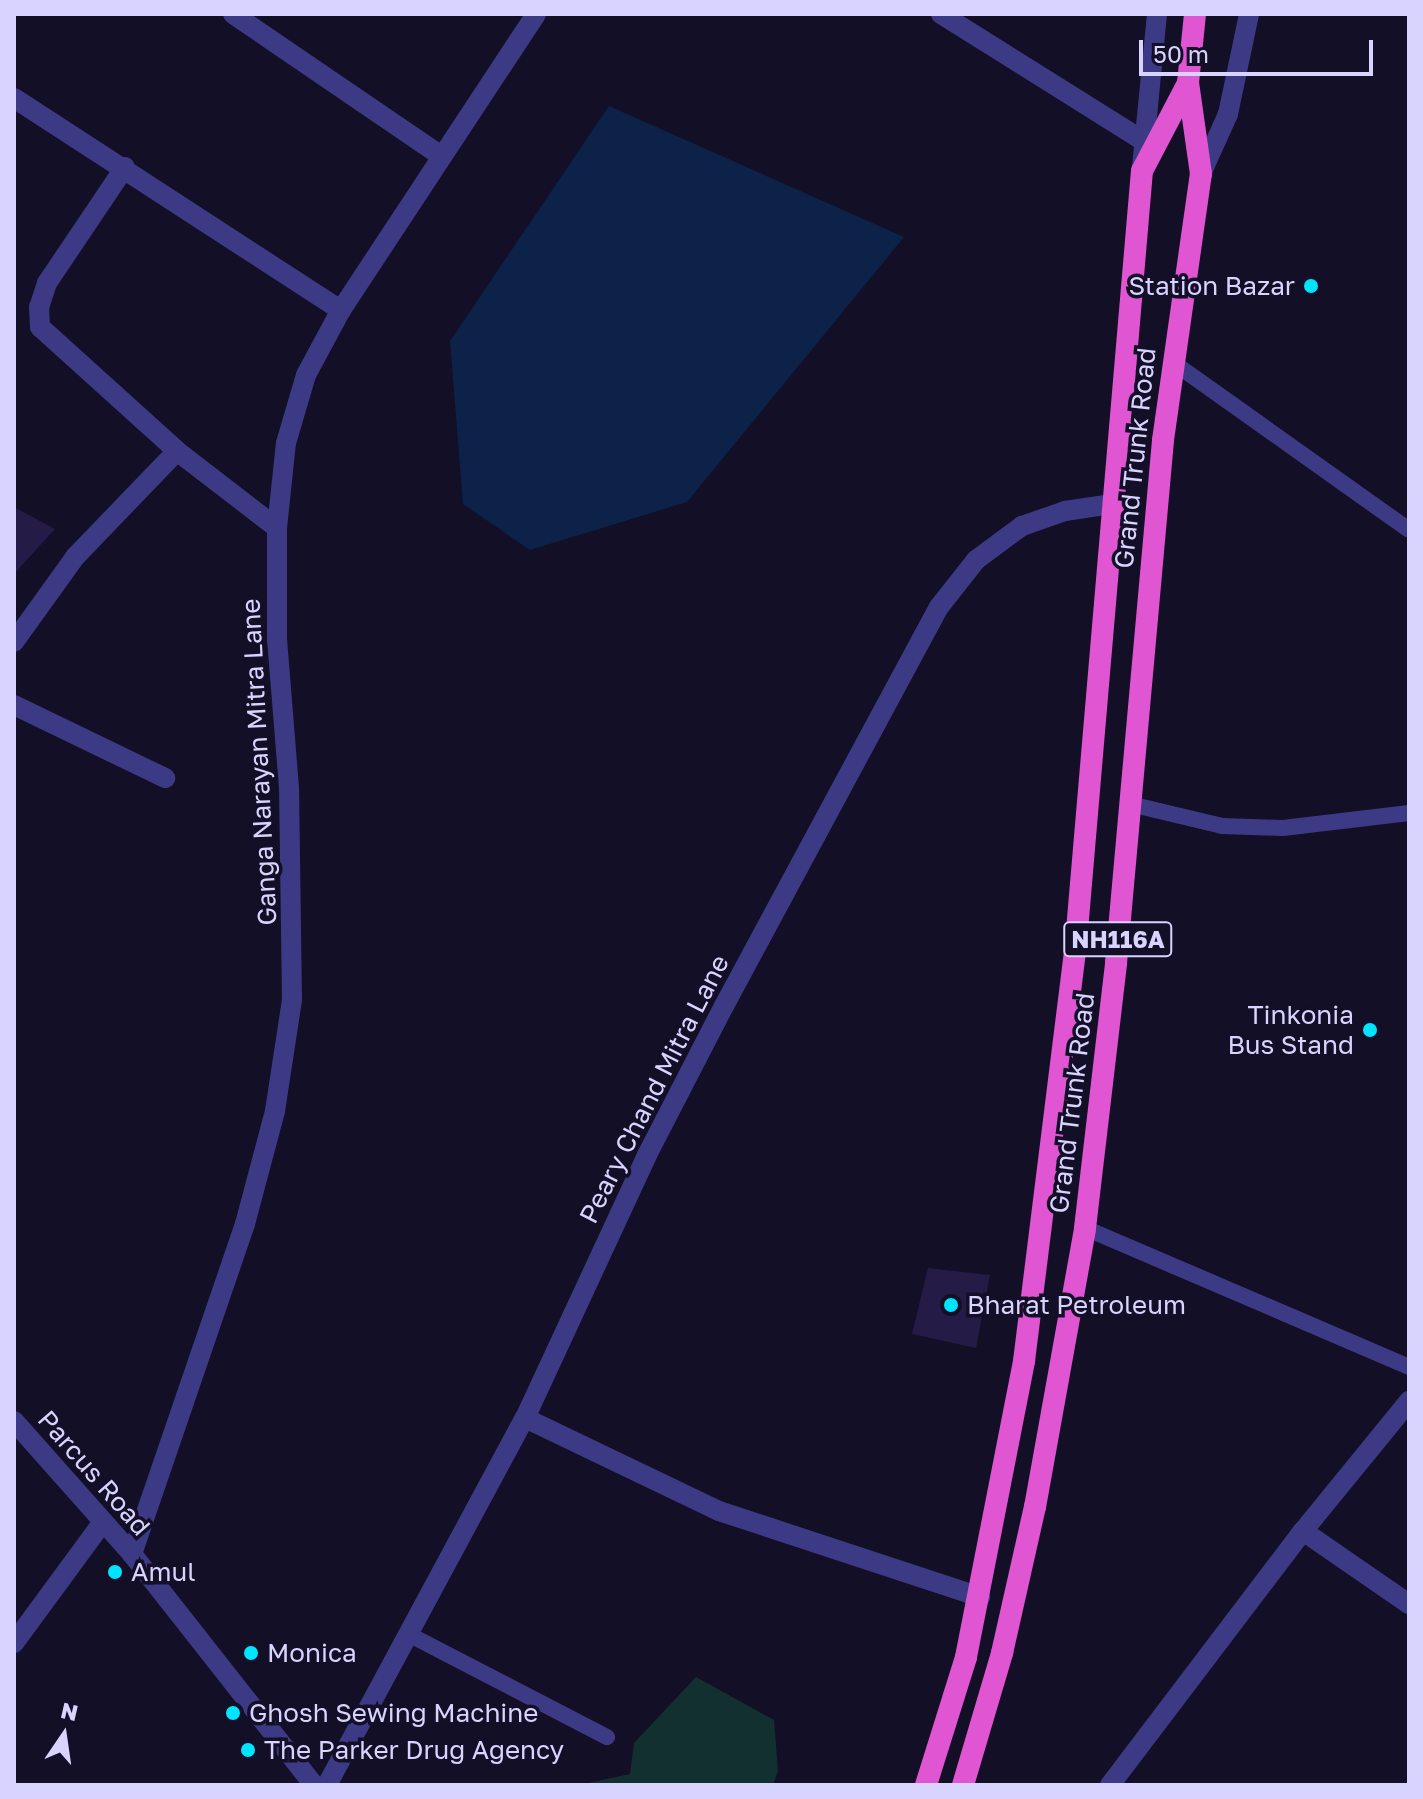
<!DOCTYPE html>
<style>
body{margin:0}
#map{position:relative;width:1423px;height:1799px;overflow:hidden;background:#130f26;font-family:"Golos Text",sans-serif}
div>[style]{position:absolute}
.green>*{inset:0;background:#12302f}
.water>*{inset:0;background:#0c2248}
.building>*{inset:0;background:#241b47}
.service>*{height:16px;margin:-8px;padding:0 8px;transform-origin:8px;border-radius:8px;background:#3d3a85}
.minor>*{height:20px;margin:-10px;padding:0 10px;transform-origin:10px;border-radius:10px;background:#3d3a85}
.tertiary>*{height:20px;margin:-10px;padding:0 10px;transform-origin:10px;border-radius:10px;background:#3d3a85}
.trunk>*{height:22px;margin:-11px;padding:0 11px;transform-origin:11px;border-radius:11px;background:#e055d1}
.dots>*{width:22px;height:22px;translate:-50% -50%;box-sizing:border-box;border:4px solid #130f26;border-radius:50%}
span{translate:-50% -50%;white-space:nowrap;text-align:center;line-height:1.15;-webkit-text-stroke:7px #130f26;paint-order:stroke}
.shield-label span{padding:2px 6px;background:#130f26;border:2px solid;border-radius:6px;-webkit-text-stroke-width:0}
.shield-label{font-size:24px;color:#d9d4ff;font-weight:700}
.poi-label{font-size:26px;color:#d9d4ff}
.right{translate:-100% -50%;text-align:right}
.left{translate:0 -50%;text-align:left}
.street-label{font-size:26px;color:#d9d4ff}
.frame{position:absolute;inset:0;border:16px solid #d9d4ff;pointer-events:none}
.north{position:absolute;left:24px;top:1695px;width:80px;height:80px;-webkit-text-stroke:6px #130f26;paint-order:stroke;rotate:13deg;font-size:22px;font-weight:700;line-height:32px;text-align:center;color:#d9d4ff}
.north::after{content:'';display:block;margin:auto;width:28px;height:36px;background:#d9d4ff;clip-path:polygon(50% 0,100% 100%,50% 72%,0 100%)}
.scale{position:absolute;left:1139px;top:40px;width:234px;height:36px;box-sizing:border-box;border:4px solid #d9d4ff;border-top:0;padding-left:10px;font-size:24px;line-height:28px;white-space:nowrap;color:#d9d4ff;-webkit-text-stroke:6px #130f26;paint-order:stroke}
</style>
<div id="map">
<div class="green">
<div style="clip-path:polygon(696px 1677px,774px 1720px,778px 1771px,773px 1785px,579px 1785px,630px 1774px,634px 1743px)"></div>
</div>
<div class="water">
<div style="clip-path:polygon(609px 106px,904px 237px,687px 502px,530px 550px,463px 504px,450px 341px)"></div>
</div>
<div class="building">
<div style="clip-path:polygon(14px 507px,55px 529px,14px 574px)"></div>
<div style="clip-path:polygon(928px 1268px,990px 1275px,976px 1348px,912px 1334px)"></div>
</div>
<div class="service">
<div style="left:1174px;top:363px;width:288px;rotate:35.4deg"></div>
<div style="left:1130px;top:804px;width:95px;rotate:13.4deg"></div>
<div style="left:1222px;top:826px;width:61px;rotate:1.9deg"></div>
<div style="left:1283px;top:828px;width:127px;rotate:-6.8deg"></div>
<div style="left:1085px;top:1228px;width:353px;rotate:23.2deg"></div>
<div style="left:410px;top:1635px;width:222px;rotate:27.4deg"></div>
</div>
<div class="minor">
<div style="left:233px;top:14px;width:250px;rotate:34.3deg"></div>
<div style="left:941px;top:14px;width:241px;rotate:32.1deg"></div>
<div style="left:14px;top:98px;width:390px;rotate:33deg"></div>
<div style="left:125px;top:167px;width:140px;rotate:123.9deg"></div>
<div style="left:47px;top:283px;width:25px;rotate:108deg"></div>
<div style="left:39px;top:307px;width:20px;rotate:87deg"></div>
<div style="left:40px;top:327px;width:185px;rotate:42.1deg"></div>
<div style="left:177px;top:451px;width:126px;rotate:37.6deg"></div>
<div style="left:14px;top:642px;width:105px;rotate:-54.3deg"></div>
<div style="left:75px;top:557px;width:147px;rotate:-46.1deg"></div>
<div style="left:14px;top:705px;width:168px;rotate:25.8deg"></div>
<div style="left:525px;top:1418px;width:215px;rotate:25.6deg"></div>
<div style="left:719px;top:1511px;width:275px;rotate:18.2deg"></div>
<div style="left:14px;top:1421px;width:178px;rotate:48.4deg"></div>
<div style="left:132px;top:1554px;width:294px;rotate:51.8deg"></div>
<div style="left:1303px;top:1531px;width:129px;rotate:34.6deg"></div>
<div style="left:132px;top:1554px;width:349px;rotate:-71.1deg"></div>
<div style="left:245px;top:1224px;width:117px;rotate:-75.1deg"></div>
<div style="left:275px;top:1111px;width:112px;rotate:-81.3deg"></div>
<div style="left:292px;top:1000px;width:212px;rotate:-90.8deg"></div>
<div style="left:289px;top:788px;width:149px;rotate:-94.6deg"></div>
<div style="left:277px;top:639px;width:111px;rotate:-90deg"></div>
<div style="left:277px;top:528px;width:85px;rotate:-84deg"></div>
<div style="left:286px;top:443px;width:71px;rotate:-73.6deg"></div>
<div style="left:306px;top:375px;width:74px;rotate:-61.7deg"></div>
<div style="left:341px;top:310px;width:354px;rotate:-56.6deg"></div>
<div style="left:14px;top:1643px;width:150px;rotate:-53.7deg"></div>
<div style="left:327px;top:1785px;width:417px;rotate:-61.7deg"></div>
<div style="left:525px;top:1418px;width:290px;rotate:-65.1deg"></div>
<div style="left:647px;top:1155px;width:168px;rotate:-62.7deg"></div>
<div style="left:724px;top:1006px;width:453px;rotate:-61.7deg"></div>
<div style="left:939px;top:607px;width:60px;rotate:-51.8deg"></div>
<div style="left:976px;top:560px;width:57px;rotate:-36.5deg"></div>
<div style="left:1022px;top:526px;width:46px;rotate:-19.2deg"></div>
<div style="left:1065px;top:511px;width:48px;rotate:-8.5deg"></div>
<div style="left:1110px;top:1785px;width:319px;rotate:-52.8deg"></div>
<div style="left:1303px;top:1531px;width:168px;rotate:-50.8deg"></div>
</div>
<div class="tertiary">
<div style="left:1142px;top:167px;width:154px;rotate:-84.4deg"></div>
<div style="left:1201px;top:174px;width:66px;rotate:-65.8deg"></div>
<div style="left:1228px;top:114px;width:102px;rotate:-78.1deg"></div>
</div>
<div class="trunk">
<div style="left:926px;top:1785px;width:134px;rotate:-72.6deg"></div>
<div style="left:966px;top:1657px;width:302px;rotate:-78.9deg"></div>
<div style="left:1024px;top:1361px;width:422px;rotate:-82.9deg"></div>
<div style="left:1076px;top:942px;width:774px;rotate:-85.11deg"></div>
<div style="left:1142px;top:171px;width:99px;rotate:-62.4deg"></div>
<div style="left:1188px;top:83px;width:69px;rotate:-84.2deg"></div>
<div style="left:963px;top:1785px;width:138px;rotate:-73.5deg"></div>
<div style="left:1002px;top:1653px;width:150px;rotate:-77.3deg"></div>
<div style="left:1035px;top:1507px;width:283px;rotate:-79.8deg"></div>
<div style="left:1085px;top:1228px;width:267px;rotate:-83.3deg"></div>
<div style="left:1116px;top:963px;width:525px;rotate:-84.86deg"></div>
<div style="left:1163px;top:440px;width:269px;rotate:-81.9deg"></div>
<div style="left:1201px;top:174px;width:92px;rotate:-98.1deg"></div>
</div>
<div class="dots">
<div style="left:1311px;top:286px;background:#00e5ff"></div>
<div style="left:1370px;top:1030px;background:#00e5ff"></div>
<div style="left:951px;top:1305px;background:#00e5ff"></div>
<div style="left:115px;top:1572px;background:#00e5ff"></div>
<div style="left:251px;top:1653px;background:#00e5ff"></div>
<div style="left:233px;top:1713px;background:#00e5ff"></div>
<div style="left:248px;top:1750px;background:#00e5ff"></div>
</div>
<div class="shield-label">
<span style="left:1118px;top:939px">NH116A</span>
</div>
<div class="poi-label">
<span class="right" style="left:1295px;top:286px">Station Bazar</span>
<span class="right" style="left:1354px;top:1030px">Tinkonia<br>Bus Stand</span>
<span class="left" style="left:967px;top:1305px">Bharat Petroleum</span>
<span class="left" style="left:131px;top:1572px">Amul</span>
<span class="left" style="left:267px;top:1653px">Monica</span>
<span class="left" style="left:249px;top:1713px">Ghosh Sewing Machine</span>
<span class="left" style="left:264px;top:1750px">The Parker Drug Agency</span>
</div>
<div class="street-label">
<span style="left:1135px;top:458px;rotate:-84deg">Grand Trunk Road</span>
<span style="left:259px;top:762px;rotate:-93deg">Ganga Narayan Mitra Lane</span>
<span style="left:654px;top:1089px;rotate:-63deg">Peary Chand Mitra Lane</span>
<span style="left:1072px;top:1103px;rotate:-83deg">Grand Trunk Road</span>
<span style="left:94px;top:1473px;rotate:49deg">Parcus Road</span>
</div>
<div class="frame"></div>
<div class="north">N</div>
<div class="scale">50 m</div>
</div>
